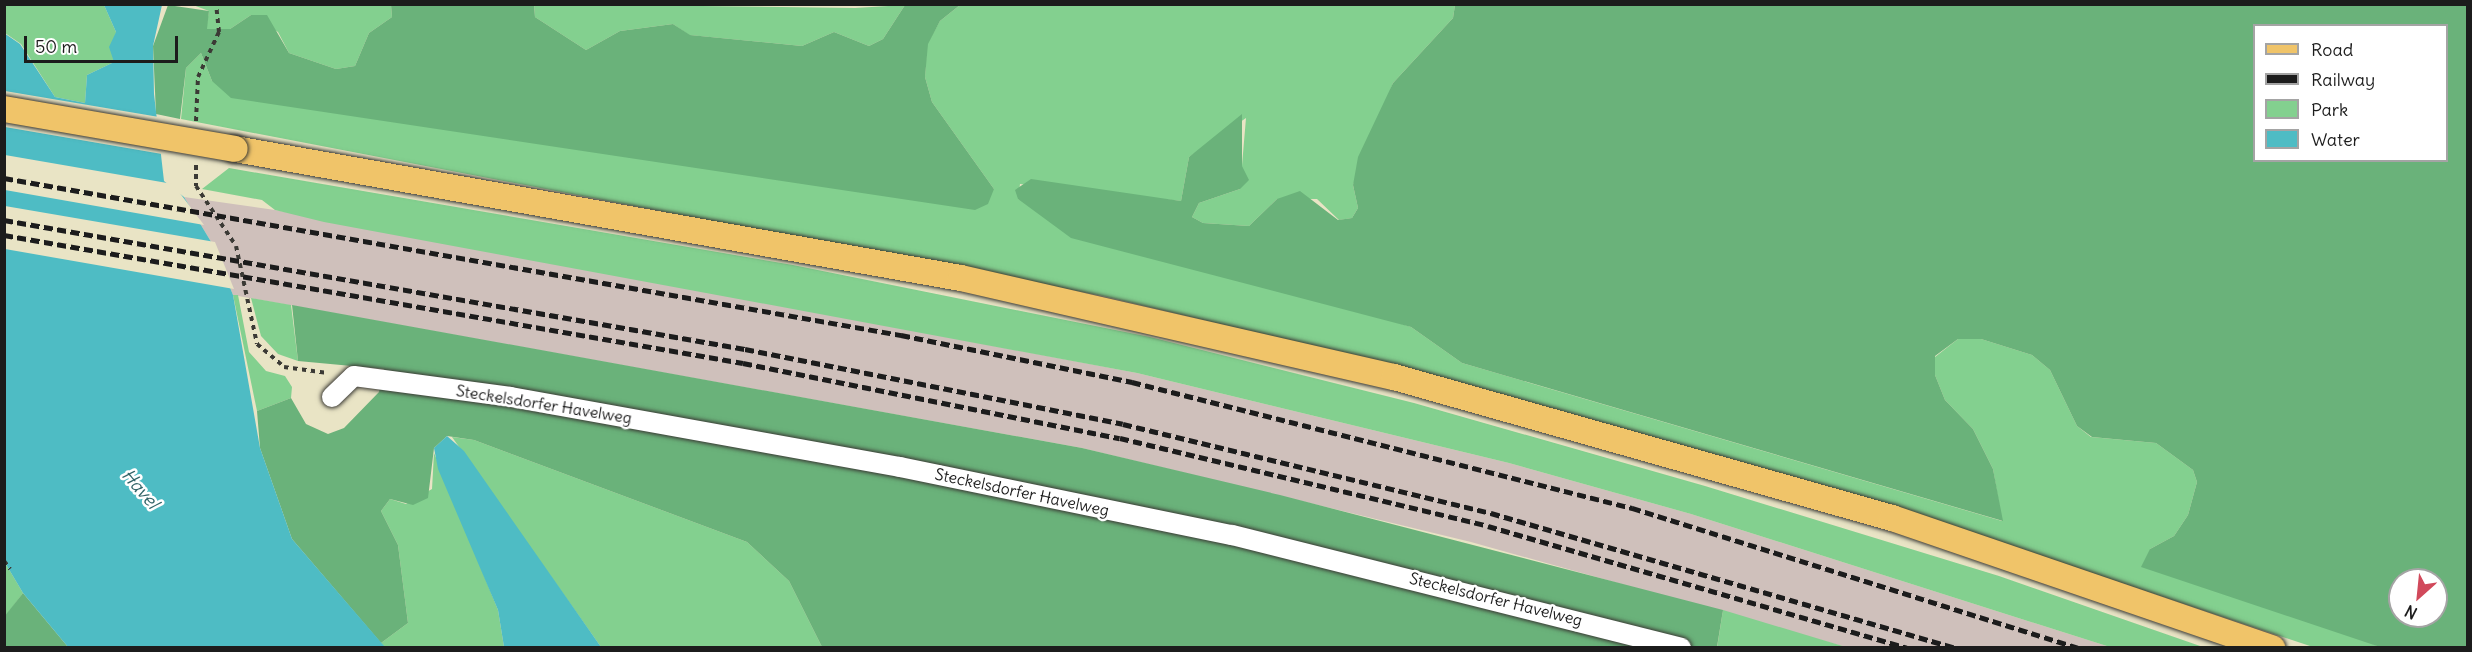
<!DOCTYPE html>
<style>
body{margin:0}
#map{position:relative;width:2472px;height:652px;overflow:hidden;background:#e9e4c5;font-family:Delius,sans-serif}
div>[style]{position:absolute}
.industrial>*{inset:0;background:#cfc0bb}
.green>*{inset:0;background:#83d08f}
.forest>*{inset:0;background:#6ab27a}
.water>*{inset:0;background:#4ebcc4}
.pier>*{inset:0;background:#e9e4c5}
.path>*{height:4px;margin-top:-2px;transform-origin:0;background:repeating-linear-gradient(90deg,#3b3a35 0 4.5px,transparent 0 9px)}
.roads{filter:drop-shadow(0 0 2px #3b3a35) drop-shadow(0 0 2px #3b3a35)}
.minor>*{height:20px;margin:-10px;padding:0 10px;transform-origin:10px;border-radius:10px;background:#fff}
.major>*{height:26px;margin:-13px;padding:0 13px;transform-origin:13px;border-radius:13px;background:#f0c469}
.rail>*{height:4.5px;margin-top:-2.25px;transform-origin:0;background:repeating-linear-gradient(90deg,#1c1c1c 0 9px,transparent 0 13.5px)}
.bridges{filter:drop-shadow(0 0 2px #3b3a35) drop-shadow(0 0 2px #3b3a35)}
.major-bridge>*{height:26px;margin:-13px;padding:0 13px;transform-origin:13px;border-radius:13px;background:#f0c469}
span{translate:-50% -50%;white-space:nowrap;text-align:center;line-height:1.15;-webkit-text-stroke:5px #fff;paint-order:stroke}
.street-label{font-size:16px;color:#1c1c1c}
.water-label{font-size:18px;color:#326468;font-style:italic}
.frame{position:absolute;inset:0;border:6px solid #1c1c1c;pointer-events:none}
.legend{position:absolute;left:2253px;top:24px;width:195px;height:138px;box-sizing:border-box;background:#fff;border:2px solid #a4a4a4;margin:0;padding:8px 10px;list-style:none;font-size:18px;color:#1c1c1c}
.legend li{display:flex;align-items:center;gap:12px;height:30px}
.legend b{width:30px;border:2px solid #a4a4a4}
.north{position:absolute;left:2388px;top:568px;width:60px;height:60px;box-sizing:border-box;background:#fff;border:2px solid #a4a4a4;border-radius:50%;rotate:207deg;font-size:16px;font-weight:700;line-height:24px;text-align:center;color:#1c1c1c}
.north::after{content:'';display:block;margin:auto;width:21px;height:27px;background:#d1495b;clip-path:polygon(50% 0,100% 100%,50% 72%,0 100%)}
.scale{position:absolute;left:24px;top:36px;width:154px;height:27px;box-sizing:border-box;border:3px solid #1c1c1c;border-top:0;padding-left:8px;font-size:18px;line-height:21px;white-space:nowrap;color:#1c1c1c;-webkit-text-stroke:4px #fff;paint-order:stroke}
</style>
<div id="map">
<div class="industrial">
<div style="clip-path:polygon(184px 197px,275px 210px,1137px 373px,1509px 463px,1691px 514px,2110px 647px,1846px 647px,1471px 542px,1082px 448px,233px 295px,213px 245px)"></div>
</div>
<div class="green">
<div style="clip-path:polygon(534px 4px,855px 8px,905px 5px,883px 39px,869px 46px,834px 32px,802px 46px,689px 35px,673px 24px,620px 31px,586px 50px,535px 17px)"></div>
<div style="clip-path:polygon(4px 5px,104px 5px,116px 32px,114px 62px,87px 75px,85px 103px,55px 97px,21px 44px,5px 33px)"></div>
<div style="clip-path:polygon(193px 5px,391px 5px,392px 17px,369px 33px,355px 66px,336px 69px,289px 53px,278px 32px,251px 15px,230px 29px,206px 29px,209px 11px)"></div>
<div style="clip-path:polygon(960px 5px,1455px 5px,1453px 18px,1393px 83px,1353px 185px,1358px 208px,1352px 218px,1339px 220px,1317px 199px,1277px 199px,1249px 226px,1203px 223px,1192px 217px,1199px 203px,1240px 189px,1246px 118px,1189px 157px,1181px 201px,1020px 184px,1018px 199px,1411px 327px,1462px 363px,2002px 521px,1993px 469px,1973px 429px,1945px 400px,1935px 375px,1935px 357px,1958px 339px,1981px 339px,2032px 355px,2050px 370px,2077px 426px,2091px 437px,2156px 443px,2193px 470px,2197px 482px,2188px 515px,2174px 536px,2150px 549px,2380px 647px,2313px 647px,1868px 498px,1437px 376px,1103px 296px,181px 119px,186px 68px,201px 53px,212px 81px,994px 189px,932px 102px,925px 77px,927px 44px,940px 21px)"></div>
<div style="clip-path:polygon(229px 168px,793px 265px,1150px 337px,1414px 403px,1705px 486px,1999px 576px,2203px 647px,2110px 647px,1691px 514px,1509px 463px,1137px 373px,324px 222px,275px 210px,262px 200px,202px 189px)"></div>
<div style="clip-path:polygon(233px 295px,238px 295px,249px 352px,266px 371px,285px 376px,292px 387px,291px 398px,257px 411px)"></div>
<div style="clip-path:polygon(251px 298px,291px 305px,298px 361px,278px 354px,261px 336px)"></div>
<div style="clip-path:polygon(452px 437px,474px 440px,747px 542px,789px 581px,822px 647px,601px 647px)"></div>
<div style="clip-path:polygon(434px 453px,498px 610px,504px 647px,385px 648px,381px 643px,408px 623px,398px 545px,381px 511px,390px 499px,406px 504px,432px 489px)"></div>
<div style="clip-path:polygon(4px 561px,23px 593px,5px 617px,4px 617px)"></div>
<div style="clip-path:polygon(1723px 610px,1846px 647px,1717px 648px)"></div>
</div>
<div class="forest">
<div style="clip-path:polygon(168px 5px,209px 11px,207px 29px,230px 29px,251px 15px,267px 15px,289px 53px,336px 69px,355px 66px,369px 33px,392px 17px,391px 5px,534px 5px,535px 17px,586px 50px,620px 31px,673px 24px,690px 35px,802px 46px,834px 32px,869px 46px,883px 39px,905px 5px,960px 5px,940px 21px,928px 44px,925px 77px,932px 102px,994px 189px,988px 204px,975px 210px,231px 98px,212px 81px,201px 53px,186px 68px,180px 119px,156px 114px,153px 46px)"></div>
<div style="clip-path:polygon(evenodd,1455px 5px,2467px 5px,2467px 647px,2380px 647px,2141px 567px,2150px 549px,2174px 536px,2188px 515px,2197px 482px,2193px 470px,2156px 443px,2092px 437px,2077px 426px,2050px 370px,2032px 355px,1981px 339px,1958px 339px,1935px 356px,1935px 375px,1945px 400px,1973px 429px,1993px 469px,2003px 521px,1462px 363px,1411px 327px,1071px 238px,1018px 199px,1015px 190px,1031px 179px,1181px 201px,1189px 157px,1242px 114px,1242px 166px,1249px 180px,1240px 189px,1199px 203px,1192px 217px,1203px 223px,1249px 226px,1277px 199px,1300px 191px,1338px 220px,1352px 218px,1358px 208px,1353px 185px,1358px 157px,1393px 83px,1453px 18px,1455px 5px,2254px 26px,2446px 26px,2446px 160px,2254px 160px,2254px 26px,1455px 5px,2400px 580px,2436px 580px,2436px 616px,2400px 616px,2400px 580px)"></div>
<div style="clip-path:polygon(292px 305px,1082px 448px,1280px 495px,1723px 610px,1717px 647px,822px 647px,789px 581px,747px 542px,474px 440px,447px 436px,434px 448px,428px 498px,413px 505px,390px 499px,381px 511px,398px 545px,408px 623px,381px 643px,292px 539px,260px 448px,257px 411px,291px 398px,306px 424px,328px 434px,344px 428px,379px 392px,384px 369px,298px 361px)"></div>
<div style="clip-path:polygon(23px 593px,68px 647px,5px 647px,4px 617px)"></div>
</div>
<div class="water">
<div style="clip-path:polygon(104px 5px,162px 5px,153px 46px,154px 94px,164px 181px,184px 197px,213px 245px,233px 295px,260px 448px,292px 539px,385px 647px,68px 647px,23px 593px,4px 561px,4px 33px,20px 44px,55px 97px,85px 103px,87px 75px,114px 62px,109px 47px,116px 32px)"></div>
<div style="clip-path:polygon(447px 436px,464px 451px,601px 647px,504px 647px,498px 610px,438px 469px,434px 448px)"></div>
</div>
<div class="pier">
<div style="clip-path:polygon(5px 91px,159px 117px,162px 154px,5px 127px)"></div>
<div style="clip-path:polygon(5px 155px,173px 184px,204px 225px,5px 190px)"></div>
<div style="clip-path:polygon(5px 206px,215px 242px,234px 289px,5px 249px)"></div>
</div>
<div class="path">
<div style="left:196px;top:121px;width:44px;rotate:-87.4deg"></div>
<div style="left:198px;top:77px;width:50px;rotate:-65deg"></div>
<div style="left:219px;top:32px;width:28px;rotate:-96deg"></div>
<div style="left:196px;top:165px;width:21px;rotate:90deg"></div>
<div style="left:196px;top:186px;width:72px;rotate:56.3deg"></div>
<div style="left:236px;top:246px;width:100px;rotate:77.9deg"></div>
<div style="left:257px;top:344px;width:35px;rotate:40deg"></div>
<div style="left:284px;top:367px;width:44px;rotate:7.8deg"></div>
<div style="left:4px;top:561px;width:10px;rotate:53deg"></div>
</div>
<div class="roads">
<div class="minor">
<div style="left:332px;top:397px;width:30px;rotate:-44deg"></div>
<div style="left:354px;top:376px;width:158px;rotate:7.6deg"></div>
<div style="left:511px;top:397px;width:395px;rotate:10.2deg"></div>
<div style="left:900px;top:467px;width:339px;rotate:11.6deg"></div>
<div style="left:1232px;top:535px;width:463px;rotate:14.1deg"></div>
</div>
<div class="major">
<div style="left:235px;top:149px;width:737px;rotate:10.08deg"></div>
<div style="left:961px;top:278px;width:444px;rotate:12.9deg"></div>
<div style="left:1394px;top:377px;width:518px;rotate:15.81deg"></div>
<div style="left:1892px;top:518px;width:402px;rotate:18.9deg"></div>
</div>
</div>
<div class="rail">
<div style="left:4px;top:178px;width:911px;rotate:9.93deg"></div>
<div style="left:901px;top:335px;width:236px;rotate:11.5deg"></div>
<div style="left:1132px;top:382px;width:516px;rotate:14.14deg"></div>
<div style="left:1632px;top:508px;width:467px;rotate:17.4deg"></div>
<div style="left:4px;top:220px;width:752px;rotate:9.88deg"></div>
<div style="left:745px;top:349px;width:385px;rotate:11.2deg"></div>
<div style="left:1123px;top:424px;width:379px;rotate:13.6deg"></div>
<div style="left:1491px;top:513px;width:483px;rotate:16.2deg"></div>
<div style="left:4px;top:235px;width:750px;rotate:9.83deg"></div>
<div style="left:743px;top:363px;width:384px;rotate:11.3deg"></div>
<div style="left:1120px;top:438px;width:378px;rotate:13.4deg"></div>
<div style="left:1488px;top:526px;width:436px;rotate:16.2deg"></div>
</div>
<div class="bridges">
<div class="major-bridge">
<div style="left:4px;top:109px;width:234px;rotate:9.8deg"></div>
</div>
</div>
<div class="street-label">
<span style="left:544px;top:404px;rotate:9deg">Steckelsdorfer Havelweg</span>
<span style="left:1022px;top:492px;rotate:12deg">Steckelsdorfer Havelweg</span>
<span style="left:1496px;top:599px;rotate:14deg">Steckelsdorfer Havelweg</span>
</div>
<div class="water-label">
<span style="left:140px;top:489px;rotate:49deg">Havel</span>
</div>
<div class="frame"></div>
<ul class="legend">
<li><b style="height:8px;background:#f0c469"></b>Road</li>
<li><b style="height:8px;background:#1c1c1c"></b>Railway</li>
<li><b style="height:16px;background:#83d08f"></b>Park</li>
<li><b style="height:16px;background:#4ebcc4"></b>Water</li>
</ul>
<div class="north">N</div>
<div class="scale">50 m</div>
</div>
